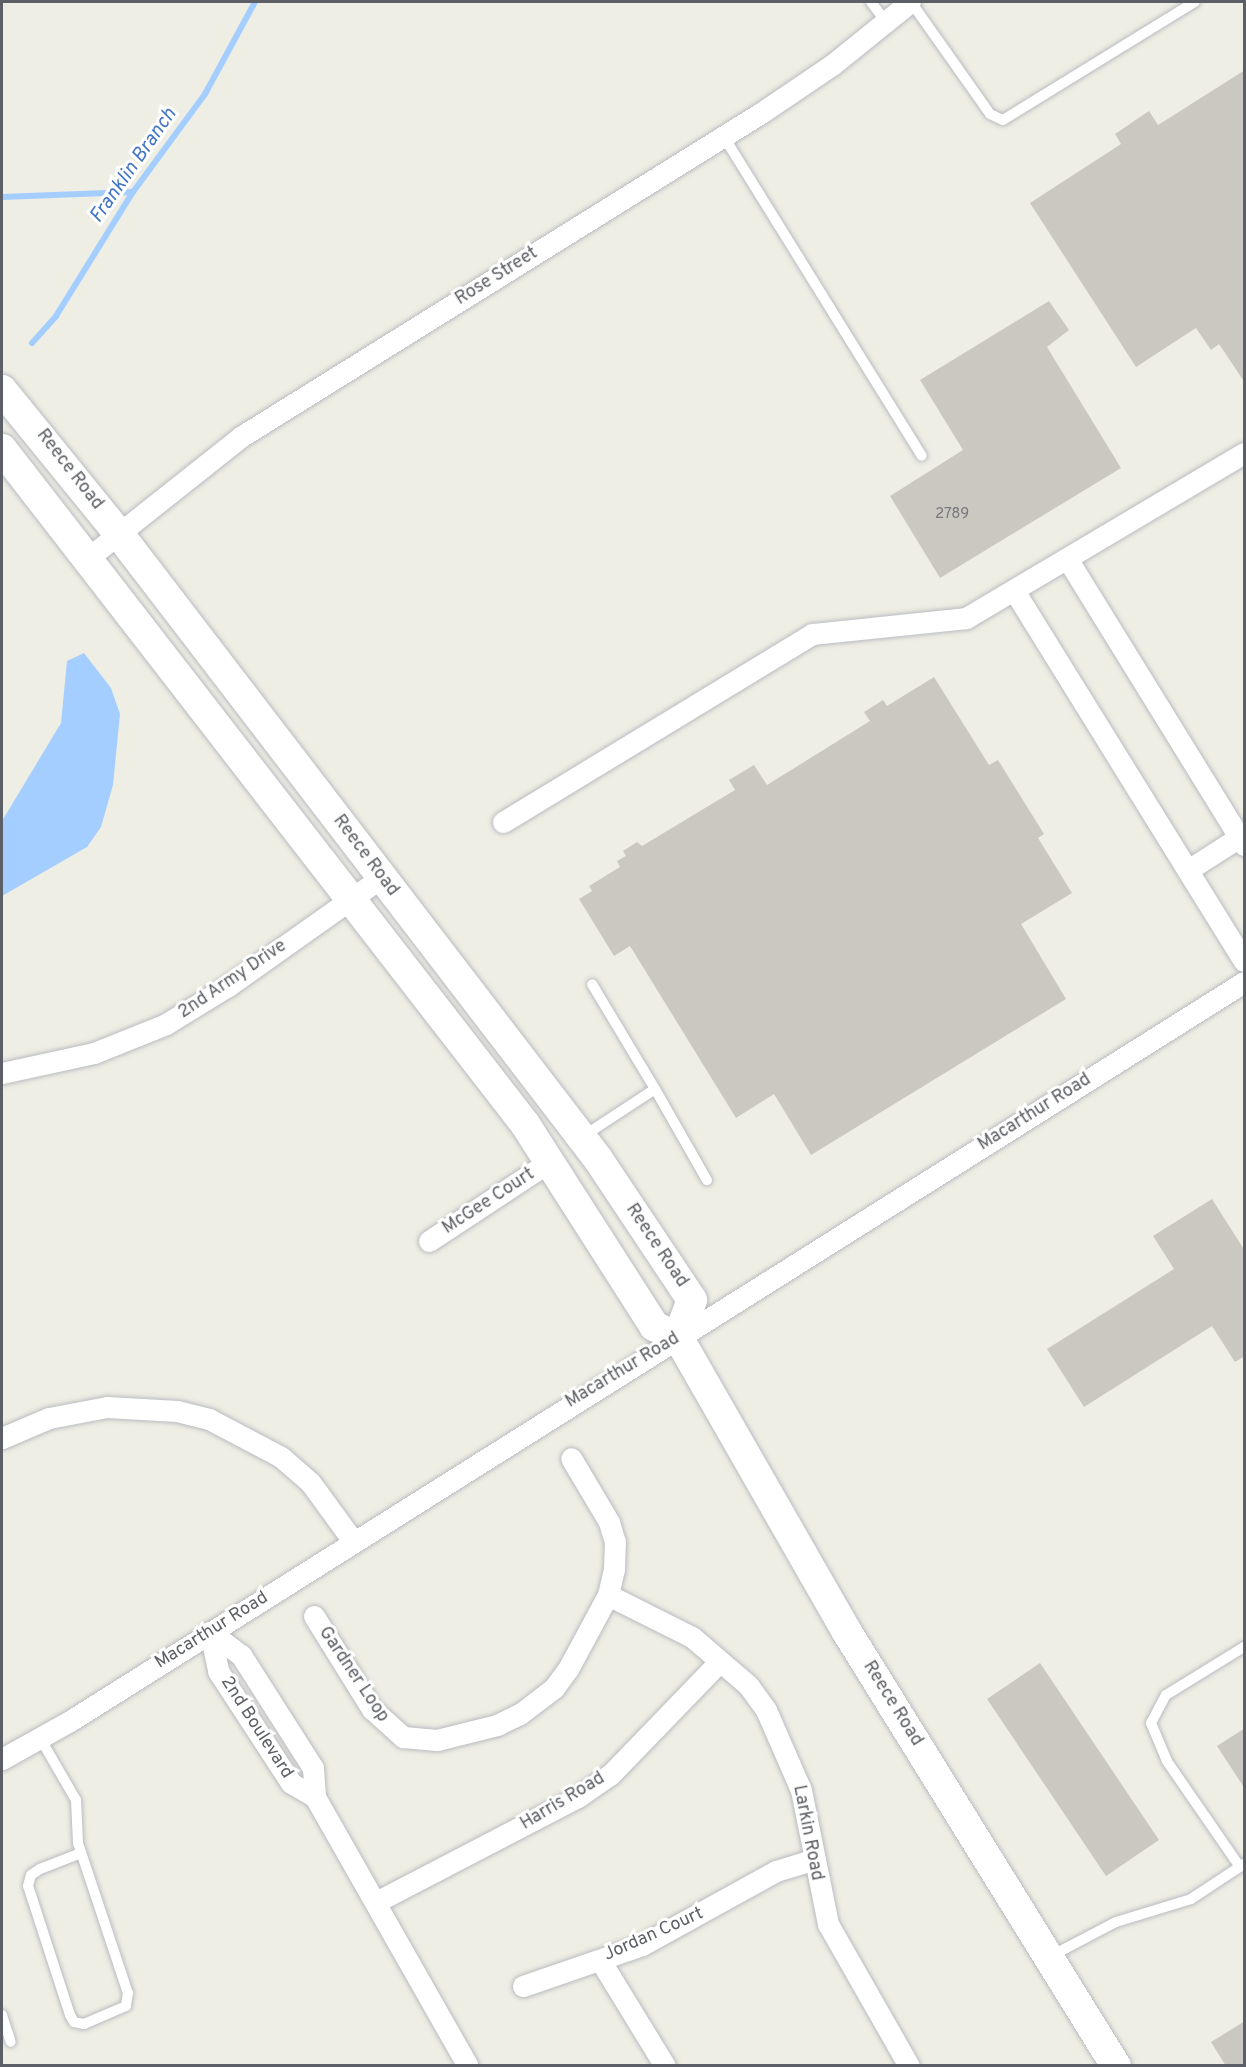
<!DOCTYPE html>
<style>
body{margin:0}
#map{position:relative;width:1246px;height:2067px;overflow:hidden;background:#efeee4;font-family:Overpass,sans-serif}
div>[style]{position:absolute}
.water>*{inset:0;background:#a4ceff}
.stream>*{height:6px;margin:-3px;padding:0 3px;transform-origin:3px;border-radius:3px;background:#a4ceff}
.building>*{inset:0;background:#cac8c1}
.roads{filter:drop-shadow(0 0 2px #b9bbc0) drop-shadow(0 0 2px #b9bbc0)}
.lane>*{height:10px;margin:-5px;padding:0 5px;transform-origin:5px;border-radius:5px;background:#fff}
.street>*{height:21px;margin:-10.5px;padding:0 10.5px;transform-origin:10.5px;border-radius:10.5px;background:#fff}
.secondary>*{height:30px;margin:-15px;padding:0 15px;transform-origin:15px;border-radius:15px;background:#fff}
span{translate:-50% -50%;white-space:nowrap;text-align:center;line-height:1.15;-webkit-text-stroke:6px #fff;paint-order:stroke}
.number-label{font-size:15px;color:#78797c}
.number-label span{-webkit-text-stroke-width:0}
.street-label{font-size:18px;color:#5c5f65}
.water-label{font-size:20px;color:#4275c7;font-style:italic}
.frame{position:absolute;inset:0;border:3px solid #5c5f65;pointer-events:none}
</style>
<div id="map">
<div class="water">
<div style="clip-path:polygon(84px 653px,111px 688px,120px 714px,113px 785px,101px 827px,87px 847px,2px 896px,2px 821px,61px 723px,67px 661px)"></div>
</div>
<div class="stream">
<div style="left:2px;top:197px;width:131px;rotate:-2.2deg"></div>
<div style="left:32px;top:343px;width:36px;rotate:-48deg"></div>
<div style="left:56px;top:316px;width:146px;rotate:-58.2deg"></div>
<div style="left:133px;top:192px;width:122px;rotate:-53.7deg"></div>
<div style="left:205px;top:94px;width:105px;rotate:-61.5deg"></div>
</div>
<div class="building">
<div style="clip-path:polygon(1245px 70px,1245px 383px,1219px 344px,1211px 350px,1196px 328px,1136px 367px,1030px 203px,1121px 144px,1115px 134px,1149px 111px,1158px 125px)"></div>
<div style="clip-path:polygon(1049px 301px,1069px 330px,1047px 347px,1121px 468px,940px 578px,890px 496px,963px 450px,920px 380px)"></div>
<div style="clip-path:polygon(934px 677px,989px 765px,998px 760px,1044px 834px,1038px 838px,1072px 893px,1021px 924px,1066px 999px,811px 1155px,774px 1094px,736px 1118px,630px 946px,614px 956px,579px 899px,592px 891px,589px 886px,620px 867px,617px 861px,626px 856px,623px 851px,637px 842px,642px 846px,735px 790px,729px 780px,754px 765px,767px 785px,870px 721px,864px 712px,883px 700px,887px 706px)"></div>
<div style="clip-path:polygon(1212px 1199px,1245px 1251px,1245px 1356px,1235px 1362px,1212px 1326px,1084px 1407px,1047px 1349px,1174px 1269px,1153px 1236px)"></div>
<div style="clip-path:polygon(1040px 1663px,1159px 1840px,1106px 1876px,987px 1699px)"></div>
<div style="clip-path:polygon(1245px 1728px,1245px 1789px,1217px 1746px)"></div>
<div style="clip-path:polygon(1245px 2021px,1245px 2066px,1226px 2066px,1211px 2042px)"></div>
</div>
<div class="roads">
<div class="lane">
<div style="left:871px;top:2px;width:25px;rotate:53deg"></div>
<div style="left:911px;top:2px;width:137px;rotate:54.8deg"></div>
<div style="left:990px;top:114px;width:14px;rotate:25deg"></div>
<div style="left:1003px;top:120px;width:225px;rotate:-31.6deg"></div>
<div style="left:724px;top:137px;width:375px;rotate:58.2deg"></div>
<div style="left:655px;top:1089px;width:105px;rotate:60.3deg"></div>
<div style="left:582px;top:1137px;width:87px;rotate:-33.3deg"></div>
<div style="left:655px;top:1089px;width:122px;rotate:-121deg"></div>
<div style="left:40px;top:1738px;width:72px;rotate:59.9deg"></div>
<div style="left:76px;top:1800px;width:43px;rotate:87.3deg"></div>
<div style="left:78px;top:1843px;width:158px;rotate:71.6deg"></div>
<div style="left:128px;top:1993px;width:13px;rotate:99deg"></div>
<div style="left:126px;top:2006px;width:46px;rotate:156.8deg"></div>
<div style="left:84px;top:2024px;width:10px;rotate:-169deg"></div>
<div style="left:74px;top:2022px;width:8px;rotate:-120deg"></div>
<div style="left:70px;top:2015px;width:136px;rotate:-108deg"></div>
<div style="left:28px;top:1886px;width:11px;rotate:-75deg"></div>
<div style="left:31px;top:1875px;width:11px;rotate:-34deg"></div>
<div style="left:40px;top:1869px;width:44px;rotate:-21.3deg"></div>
<div style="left:1240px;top:1867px;width:129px;rotate:-124.6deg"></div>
<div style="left:1167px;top:1761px;width:41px;rotate:-112.8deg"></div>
<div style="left:1151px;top:1723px;width:32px;rotate:-62deg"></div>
<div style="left:1166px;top:1695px;width:92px;rotate:-31.6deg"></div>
<div style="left:1051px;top:1956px;width:73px;rotate:-27.6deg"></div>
<div style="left:1116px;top:1922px;width:78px;rotate:-17deg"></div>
<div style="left:1191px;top:1899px;width:64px;rotate:-33.4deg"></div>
<div style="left:2px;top:2015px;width:28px;rotate:72deg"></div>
</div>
<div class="street">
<div style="left:88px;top:558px;width:196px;rotate:-38.4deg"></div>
<div style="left:242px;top:436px;width:611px;rotate:-31.9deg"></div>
<div style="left:761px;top:113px;width:86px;rotate:-34.1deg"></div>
<div style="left:832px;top:65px;width:100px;rotate:-38.9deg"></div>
<div style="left:1068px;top:560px;width:335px;rotate:58.3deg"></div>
<div style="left:1015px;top:592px;width:434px;rotate:58.2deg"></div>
<div style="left:503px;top:822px;width:362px;rotate:-31.3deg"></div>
<div style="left:812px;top:634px;width:155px;rotate:-5.9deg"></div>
<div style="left:966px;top:618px;width:323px;rotate:-30.7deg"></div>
<div style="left:1188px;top:870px;width:67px;rotate:-32.7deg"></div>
<div style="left:2px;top:1073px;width:94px;rotate:-12.3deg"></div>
<div style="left:94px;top:1053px;width:78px;rotate:-21.9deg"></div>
<div style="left:166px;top:1024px;width:73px;rotate:-31.5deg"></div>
<div style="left:228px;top:986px;width:189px;rotate:-35.3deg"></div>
<div style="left:429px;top:1241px;width:144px;rotate:-33.4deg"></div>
<div style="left:2px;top:1438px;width:51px;rotate:-23.1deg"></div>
<div style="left:49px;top:1418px;width:59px;rotate:-10.7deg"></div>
<div style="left:107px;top:1407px;width:70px;rotate:3.3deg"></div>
<div style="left:177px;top:1411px;width:33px;rotate:14deg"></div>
<div style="left:209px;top:1419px;width:81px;rotate:27.8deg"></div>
<div style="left:281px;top:1457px;width:38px;rotate:41deg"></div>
<div style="left:310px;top:1482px;width:73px;rotate:53.9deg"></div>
<div style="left:608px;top:1595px;width:94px;rotate:26.6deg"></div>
<div style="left:692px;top:1637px;width:74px;rotate:40.6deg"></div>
<div style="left:748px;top:1685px;width:31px;rotate:54deg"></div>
<div style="left:766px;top:1710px;width:87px;rotate:66.4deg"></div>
<div style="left:801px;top:1790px;width:137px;rotate:78.6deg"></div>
<div style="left:828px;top:1924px;width:163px;rotate:60.3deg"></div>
<div style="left:314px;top:1616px;width:110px;rotate:58.1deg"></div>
<div style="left:372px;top:1709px;width:42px;rotate:42.1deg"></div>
<div style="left:403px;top:1737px;width:34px;rotate:5deg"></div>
<div style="left:437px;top:1740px;width:62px;rotate:-14deg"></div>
<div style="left:497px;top:1725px;width:25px;rotate:-26deg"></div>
<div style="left:520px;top:1714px;width:43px;rotate:-37.4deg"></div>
<div style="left:554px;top:1688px;width:24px;rotate:-54deg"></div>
<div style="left:568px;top:1669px;width:84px;rotate:-61.6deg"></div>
<div style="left:608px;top:1595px;width:27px;rotate:-77deg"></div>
<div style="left:614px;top:1569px;width:27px;rotate:-88deg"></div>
<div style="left:615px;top:1542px;width:21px;rotate:-107deg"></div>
<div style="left:609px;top:1522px;width:74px;rotate:-120.7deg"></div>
<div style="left:210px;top:1632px;width:39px;rotate:37deg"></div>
<div style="left:241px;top:1655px;width:134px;rotate:57.5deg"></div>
<div style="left:313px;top:1768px;width:29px;rotate:86deg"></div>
<div style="left:315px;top:1797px;width:309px;rotate:60.4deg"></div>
<div style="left:210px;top:1632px;width:40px;rotate:78deg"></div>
<div style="left:218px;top:1671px;width:134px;rotate:56.9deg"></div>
<div style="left:291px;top:1783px;width:28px;rotate:30deg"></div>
<div style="left:2px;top:1759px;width:78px;rotate:-29.2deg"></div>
<div style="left:70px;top:1721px;width:1387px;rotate:-32.19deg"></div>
<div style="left:376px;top:1902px;width:228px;rotate:-27.5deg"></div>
<div style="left:578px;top:1797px;width:39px;rotate:-35deg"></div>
<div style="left:610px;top:1775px;width:158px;rotate:-46deg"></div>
<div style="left:600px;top:1960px;width:124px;rotate:58.5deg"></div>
<div style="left:523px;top:1986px;width:126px;rotate:-19deg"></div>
<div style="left:642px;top:1945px;width:153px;rotate:-28.9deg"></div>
<div style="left:776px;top:1871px;width:39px;rotate:-17deg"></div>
</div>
<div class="secondary">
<div style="left:2px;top:390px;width:186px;rotate:50.9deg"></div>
<div style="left:119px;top:534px;width:787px;rotate:52.53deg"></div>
<div style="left:598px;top:1159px;width:169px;rotate:56.3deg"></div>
<div style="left:692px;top:1300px;width:40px;rotate:111deg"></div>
<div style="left:2px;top:449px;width:854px;rotate:52.23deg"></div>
<div style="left:525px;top:1124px;width:240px;rotate:57.4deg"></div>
<div style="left:654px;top:1326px;width:26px;rotate:25deg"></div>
<div style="left:678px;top:1337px;width:340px;rotate:60.2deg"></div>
<div style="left:847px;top:1632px;width:511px;rotate:58.21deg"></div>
</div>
</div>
<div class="number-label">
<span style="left:952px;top:515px">2789</span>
</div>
<div class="street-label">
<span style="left:497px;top:277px;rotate:-32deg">Rose Street</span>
<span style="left:69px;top:470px;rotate:52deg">Reece Road</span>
<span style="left:365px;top:856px;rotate:53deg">Reece Road</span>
<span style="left:233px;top:980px;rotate:-34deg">2nd Army Drive</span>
<span style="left:1035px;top:1113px;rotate:-32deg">Macarthur Road</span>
<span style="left:489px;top:1202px;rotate:-33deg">McGee Court</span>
<span style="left:656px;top:1246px;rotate:56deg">Reece Road</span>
<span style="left:623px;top:1371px;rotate:-31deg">Macarthur Road</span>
<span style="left:212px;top:1631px;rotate:-32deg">Macarthur Road</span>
<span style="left:353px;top:1675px;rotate:56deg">Gardner Loop</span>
<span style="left:892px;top:1704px;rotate:58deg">Reece Road</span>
<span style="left:256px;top:1728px;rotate:57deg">2nd Boulevard</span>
<span style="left:563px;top:1802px;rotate:-31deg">Harris Road</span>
<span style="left:807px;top:1833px;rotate:79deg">Larkin Road</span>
<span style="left:654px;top:1935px;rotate:-24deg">Jordan Court</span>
</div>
<div class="water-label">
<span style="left:134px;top:166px;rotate:-55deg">Franklin Branch</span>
</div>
<div class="frame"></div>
</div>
